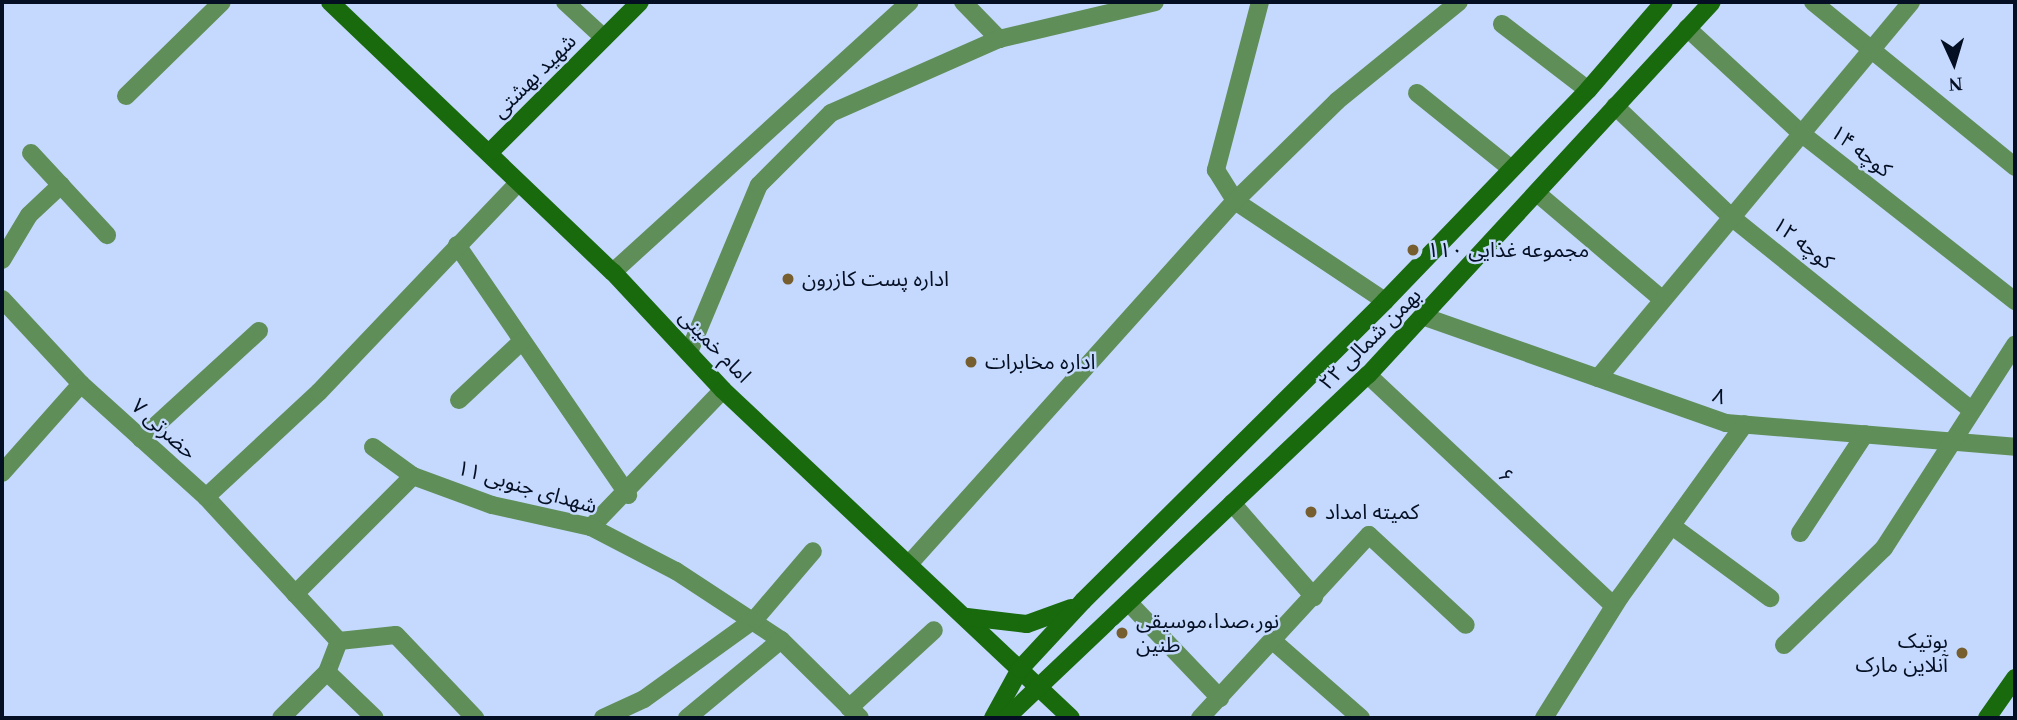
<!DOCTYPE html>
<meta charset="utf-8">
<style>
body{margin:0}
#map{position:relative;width:2017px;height:720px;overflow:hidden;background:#c4d9fd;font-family:"Times New Roman","Noto Sans Arabic",serif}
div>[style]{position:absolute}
.street>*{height:18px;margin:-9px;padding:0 9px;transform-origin:9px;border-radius:9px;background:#5f8e58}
.secondary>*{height:18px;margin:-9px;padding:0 9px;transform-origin:9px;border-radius:9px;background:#19690d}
.dots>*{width:19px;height:19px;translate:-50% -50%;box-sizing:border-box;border:4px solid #c4d9fd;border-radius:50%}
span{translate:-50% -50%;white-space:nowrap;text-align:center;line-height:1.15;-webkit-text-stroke:5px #c4d9fd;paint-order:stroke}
.street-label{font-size:21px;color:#050f24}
.poi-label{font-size:21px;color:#050f24}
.left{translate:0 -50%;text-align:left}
.right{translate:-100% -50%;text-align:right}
.frame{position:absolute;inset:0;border:4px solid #050f24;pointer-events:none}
.north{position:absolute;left:1919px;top:28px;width:70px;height:70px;-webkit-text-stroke:5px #c4d9fd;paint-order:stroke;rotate:176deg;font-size:19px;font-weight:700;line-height:28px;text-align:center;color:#050f24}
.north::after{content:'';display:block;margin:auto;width:24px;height:32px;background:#050f24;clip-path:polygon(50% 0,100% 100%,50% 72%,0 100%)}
</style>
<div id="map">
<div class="street">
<div style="left:565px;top:2px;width:53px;rotate:42.7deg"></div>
<div style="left:963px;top:2px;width:52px;rotate:45.8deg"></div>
<div style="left:1260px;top:2px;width:174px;rotate:104.7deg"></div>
<div style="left:1216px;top:170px;width:36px;rotate:58deg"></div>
<div style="left:1235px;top:201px;width:180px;rotate:33.7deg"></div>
<div style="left:1813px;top:2px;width:261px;rotate:39.2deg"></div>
<div style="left:1502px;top:24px;width:108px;rotate:37.5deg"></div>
<div style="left:1687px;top:28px;width:156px;rotate:42.7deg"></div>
<div style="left:1802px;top:134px;width:271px;rotate:38.1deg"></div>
<div style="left:1417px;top:93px;width:118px;rotate:38.8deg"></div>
<div style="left:126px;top:96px;width:134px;rotate:-44.4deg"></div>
<div style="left:1615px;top:106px;width:159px;rotate:43.7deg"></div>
<div style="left:1730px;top:216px;width:308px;rotate:38.8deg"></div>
<div style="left:31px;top:153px;width:112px;rotate:47.2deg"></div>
<div style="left:1538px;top:194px;width:162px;rotate:40.3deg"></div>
<div style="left:457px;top:245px;width:303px;rotate:55.6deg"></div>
<div style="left:2px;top:260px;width:52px;rotate:-59deg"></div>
<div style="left:29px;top:215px;width:44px;rotate:-43.2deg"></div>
<div style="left:613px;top:272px;width:401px;rotate:-42.3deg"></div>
<div style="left:2px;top:299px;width:116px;rotate:47.1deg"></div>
<div style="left:81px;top:384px;width:169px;rotate:42.1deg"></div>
<div style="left:206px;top:497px;width:196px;rotate:47.3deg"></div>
<div style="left:339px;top:641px;width:33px;rotate:111deg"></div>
<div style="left:327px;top:672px;width:65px;rotate:135deg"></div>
<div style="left:1425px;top:317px;width:319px;rotate:19.4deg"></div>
<div style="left:1726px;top:423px;width:290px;rotate:4.7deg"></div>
<div style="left:689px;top:352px;width:181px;rotate:-67.3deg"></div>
<div style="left:759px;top:185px;width:102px;rotate:-45deg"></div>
<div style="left:831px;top:113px;width:184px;rotate:-23.8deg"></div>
<div style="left:999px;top:39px;width:160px;rotate:-13.3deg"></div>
<div style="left:1368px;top:375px;width:337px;rotate:43.2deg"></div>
<div style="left:1598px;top:378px;width:489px;rotate:-50.2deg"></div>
<div style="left:459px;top:400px;width:86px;rotate:-43.1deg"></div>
<div style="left:141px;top:439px;width:160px;rotate:-42.5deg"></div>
<div style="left:373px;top:447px;width:49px;rotate:35.9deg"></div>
<div style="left:2px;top:473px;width:119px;rotate:-48.4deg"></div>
<div style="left:206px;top:497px;width:154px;rotate:-42.9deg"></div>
<div style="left:319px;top:392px;width:287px;rotate:-46.4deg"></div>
<div style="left:1232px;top:503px;width:125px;rotate:48.9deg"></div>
<div style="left:1672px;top:526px;width:122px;rotate:36.3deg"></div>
<div style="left:591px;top:527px;width:190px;rotate:-46.1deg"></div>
<div style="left:1800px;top:533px;width:118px;rotate:-56.7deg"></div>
<div style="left:910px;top:563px;width:486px;rotate:-48.1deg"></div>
<div style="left:1235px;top:201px;width:143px;rotate:-44.4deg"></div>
<div style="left:1337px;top:101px;width:157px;rotate:-39.1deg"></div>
<div style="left:295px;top:594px;width:167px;rotate:-45deg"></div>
<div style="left:413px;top:476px;width:84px;rotate:20.2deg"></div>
<div style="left:492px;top:505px;width:101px;rotate:12.5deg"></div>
<div style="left:591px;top:527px;width:96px;rotate:27.4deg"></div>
<div style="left:676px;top:571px;width:126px;rotate:33.3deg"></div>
<div style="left:781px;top:640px;width:111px;rotate:44.6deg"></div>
<div style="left:1131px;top:605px;width:129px;rotate:46.3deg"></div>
<div style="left:339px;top:641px;width:57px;rotate:-6deg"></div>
<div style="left:396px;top:635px;width:115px;rotate:46.4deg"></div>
<div style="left:1273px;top:641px;width:117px;rotate:41.2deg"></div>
<div style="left:1784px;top:645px;width:139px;rotate:-44.1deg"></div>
<div style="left:1884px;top:548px;width:242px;rotate:-57.2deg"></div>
<div style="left:327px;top:672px;width:66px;rotate:43.8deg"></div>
<div style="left:849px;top:708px;width:115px;rotate:-42.5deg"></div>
<div style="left:603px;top:718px;width:45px;rotate:-24.9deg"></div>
<div style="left:644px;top:699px;width:137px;rotate:-35.8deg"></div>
<div style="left:755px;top:619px;width:89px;rotate:-49.5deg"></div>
<div style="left:687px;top:718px;width:122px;rotate:-39.7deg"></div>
<div style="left:1200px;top:718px;width:249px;rotate:-47.3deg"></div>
<div style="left:1369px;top:535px;width:132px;rotate:42.9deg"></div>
<div style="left:1544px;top:718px;width:143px;rotate:-57.9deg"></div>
<div style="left:1620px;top:597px;width:213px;rotate:-54.2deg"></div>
</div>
<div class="secondary">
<div style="left:330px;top:2px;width:391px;rotate:43.7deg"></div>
<div style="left:613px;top:272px;width:161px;rotate:47deg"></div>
<div style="left:723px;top:390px;width:478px;rotate:43.3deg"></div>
<div style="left:490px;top:152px;width:212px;rotate:-45deg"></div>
<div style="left:967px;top:617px;width:60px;rotate:6.7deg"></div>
<div style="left:1027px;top:624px;width:47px;rotate:-20deg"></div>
<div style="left:993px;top:718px;width:56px;rotate:-61.1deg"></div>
<div style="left:1020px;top:669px;width:93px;rotate:-47.2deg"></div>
<div style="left:1083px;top:601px;width:426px;rotate:-44.8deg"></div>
<div style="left:1385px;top:301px;width:293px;rotate:-46.1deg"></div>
<div style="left:1588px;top:90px;width:116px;rotate:-49.2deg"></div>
<div style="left:1006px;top:718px;width:499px;rotate:-43.5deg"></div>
<div style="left:1368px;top:375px;width:507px;rotate:-47.32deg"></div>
<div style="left:1987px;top:718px;width:49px;rotate:-55deg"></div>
</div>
<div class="dots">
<div style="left:1413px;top:250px;background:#775e2f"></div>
<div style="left:788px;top:279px;background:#775e2f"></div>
<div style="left:971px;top:362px;background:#775e2f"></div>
<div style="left:1311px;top:512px;background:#775e2f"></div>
<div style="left:1122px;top:633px;background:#775e2f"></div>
<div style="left:1962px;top:653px;background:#775e2f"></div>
</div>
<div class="street-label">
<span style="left:534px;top:76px;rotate:-45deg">شهید بهشتی</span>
<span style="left:1861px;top:151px;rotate:38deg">کوچه ۱۴</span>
<span style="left:1803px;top:243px;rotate:38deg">کوچه ۱۲</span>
<span style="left:1370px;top:339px;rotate:-45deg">۲۲ بهمن شمالی</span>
<span style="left:715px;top:346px;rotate:46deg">امام خمینی</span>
<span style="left:1719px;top:396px;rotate:18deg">۸</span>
<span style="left:164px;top:429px;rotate:42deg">حضرتی ۷</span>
<span style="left:1506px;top:476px;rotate:44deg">۶</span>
<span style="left:527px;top:487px;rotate:16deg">۱۱ شهدای جنوبی</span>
</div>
<div class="poi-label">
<span class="left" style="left:1427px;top:250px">مجموعه غذایی ۱۱۰</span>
<span class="left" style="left:802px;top:279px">اداره پست کازرون</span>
<span class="left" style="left:985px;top:362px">اداره مخابرات</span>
<span class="left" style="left:1325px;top:512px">کمیته امداد</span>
<span class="left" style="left:1136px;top:633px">نور،صدا،موسیقی<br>طنین</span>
<span class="right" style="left:1948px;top:653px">بوتیک<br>آنلاین مارک</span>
</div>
<div class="frame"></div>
<div class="north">N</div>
</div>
